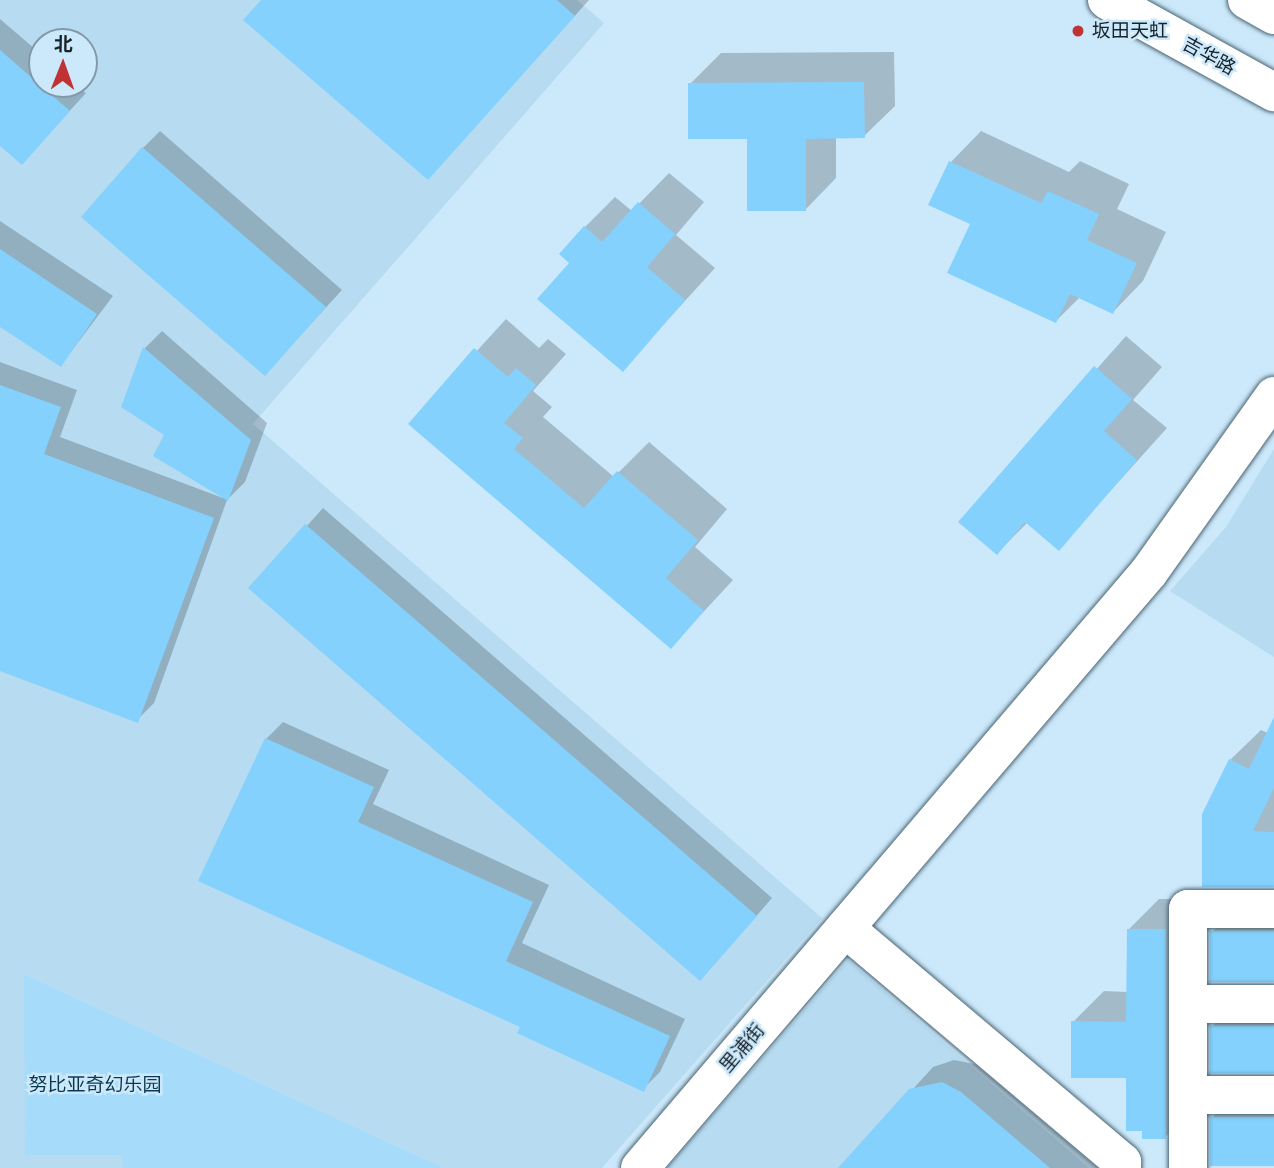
<!DOCTYPE html>
<meta charset="utf-8">
<style>
body{margin:0}
#map{position:relative;width:1274px;height:1168px;overflow:hidden;background:#cce9fb;font-family:"DejaVu Sans","Noto Sans SC",sans-serif}
div>[style]{position:absolute}
.built>*{inset:0;background:#b7dbf1}
.green>*{inset:0;background:#a6dbfa}
.shadow>*{inset:0;background:#0003}
.building>*{inset:0;background:#84d1fd}
.roads{filter:drop-shadow(0 0 2px #4a6473) drop-shadow(0 0 2px #4a6473)}
.minor>*{height:38px;margin:-19px;padding:0 19px;transform-origin:19px;border-radius:19px;background:#fff}
.major>*{height:38px;margin:-19px;padding:0 19px;transform-origin:19px;border-radius:19px;background:#fff}
.dots>*{width:19px;height:19px;translate:-50% -50%;box-sizing:border-box;border:4px solid #cce9fb;border-radius:50%}
span{translate:-50% -50%;white-space:nowrap;text-align:center;line-height:1.15;-webkit-text-stroke:5px #cce9fb;paint-order:stroke}
.poi-label{font-size:19px;color:#172229}
.left{translate:0 -50%;text-align:left}
.street-label{font-size:19px;color:#172229}
.park-label{font-size:19px;color:#0c394f}
.north{position:absolute;left:28px;top:28px;width:70px;height:70px;box-sizing:border-box;background:#cce9fb;border:2px solid #8499a7;border-radius:50%;rotate:1deg;font-size:19px;font-weight:700;line-height:28px;text-align:center;color:#172229}
.north::after{content:'';display:block;margin:auto;width:24px;height:32px;background:#c13235;clip-path:polygon(50% 0,100% 100%,50% 72%,0 100%)}
</style>
<div id="map">
<div class="built">
<div style="clip-path:polygon(evenodd,0 0,577px 0,604px 23px,253px 424px,822px 918px,602px 1168px,444px 1168px,24px 974px,123px 1155px,123px 1168px,0 1168px,0 0,42px 42px,84px 42px,84px 84px,42px 84px,42px 42px)"></div>
<div style="clip-path:polygon(1274px 449px,1274px 657px,1170px 591px,1226px 527px)"></div>
<div style="clip-path:polygon(848px 960px,1089px 1168px,667px 1168px)"></div>
</div>
<div class="green">
<div style="clip-path:polygon(24px 974px,444px 1168px,123px 1168px,122px 1155px,25px 1155px)"></div>
</div>
<div class="shadow">
<div style="clip-path:polygon(264px 0,589px 0,445px 160px)"></div>
<div style="clip-path:polygon(0 19px,42px 55px,42px 84px,75px 84px,86px 93px,22px 163px,0 144px)"></div>
<div style="clip-path:polygon(894px 52px,895px 106px,864px 136px,836px 137px,836px 178px,806px 209px,748px 137px,690px 84px,721px 53px)"></div>
<div style="clip-path:polygon(160px 131px,342px 290px,265px 374px,143px 148px)"></div>
<div style="clip-path:polygon(981px 131px,1069px 172px,1080px 161px,1129px 184px,1117px 209px,1166px 232px,1143px 281px,1113px 312px,1080px 297px,1056px 321px,972px 223px,931px 204px,951px 162px)"></div>
<div style="clip-path:polygon(669px 173px,704px 202px,676px 235px,715px 268px,623px 369px,571px 263px,585px 227px,615px 197px,632px 211px)"></div>
<div style="clip-path:polygon(0 221px,113px 296px,61px 365px,0 325px)"></div>
<div style="clip-path:polygon(506px 319px,539px 348px,548px 339px,566px 354px,533px 391px,552px 407px,543px 417px,614px 477px,649px 442px,727px 509px,695px 547px,733px 580px,671px 647px,411px 423px)"></div>
<div style="clip-path:polygon(162px 331px,267px 423px,245px 482px,227px 500px,154px 703px,137px 720px,0 634px,0 362px,77px 390px,60px 437px,223px 498px,166px 435px,123px 406px,145px 348px)"></div>
<div style="clip-path:polygon(1126px 336px,1162px 367px,1133px 400px,1167px 428px,1059px 548px,1028px 522px,997px 553px,961px 522px)"></div>
<div style="clip-path:polygon(323px 508px,772px 898px,717px 961px,251px 588px)"></div>
<div style="clip-path:polygon(1274px 721px,1274px 885px,1204px 885px,1230px 760px,1261px 730px,1268px 733px)"></div>
<div style="clip-path:polygon(283px 722px,389px 770px,373px 804px,549px 885px,522px 943px,685px 1019px,660px 1072px,643px 1089px,522px 1026px,266px 739px)"></div>
<div style="clip-path:polygon(1159px 899px,1196px 899px,1196px 1107px,1165px 1137px,1128px 1076px,1073px 1022px,1104px 991px,1128px 992px,1128px 930px)"></div>
<div style="clip-path:polygon(1274px 900px,1274px 980px,1212px 932px,1242px 901px)"></div>
<div style="clip-path:polygon(1242px 996px,1274px 996px,1274px 1071px,1212px 1027px)"></div>
<div style="clip-path:polygon(954px 1060px,975px 1064px,1098px 1168px,841px 1168px,933px 1067px)"></div>
<div style="clip-path:polygon(1242px 1087px,1274px 1087px,1274px 1165px,1212px 1118px)"></div>
</div>
<div class="building">
<div style="clip-path:polygon(261px 0,557px 0,575px 16px,428px 180px,243px 20px)"></div>
<div style="clip-path:polygon(0 50px,70px 111px,22px 165px,0 146px)"></div>
<div style="clip-path:polygon(864px 82px,865px 138px,806px 139px,806px 211px,747px 211px,747px 139px,688px 139px,688px 83px)"></div>
<div style="clip-path:polygon(142px 147px,326px 307px,265px 376px,81px 217px)"></div>
<div style="clip-path:polygon(949px 161px,1041px 203px,1048px 191px,1099px 214px,1087px 240px,1137px 263px,1113px 314px,1070px 294px,1056px 323px,947px 273px,970px 224px,928px 205px)"></div>
<div style="clip-path:polygon(638px 202px,675px 234px,647px 267px,685px 300px,623px 372px,537px 299px,569px 263px,559px 254px,584px 226px,602px 242px)"></div>
<div style="clip-path:polygon(0 249px,97px 314px,61px 367px,0 327px)"></div>
<div style="clip-path:polygon(143px 347px,251px 440px,228px 501px,153px 456px,164px 435px,121px 407px)"></div>
<div style="clip-path:polygon(474px 348px,508px 377px,516px 368px,536px 385px,504px 423px,523px 438px,514px 449px,584px 508px,617px 471px,698px 540px,666px 578px,704px 611px,671px 649px,408px 424px)"></div>
<div style="clip-path:polygon(1094px 366px,1132px 399px,1104px 431px,1137px 460px,1059px 551px,1025px 522px,997px 555px,958px 522px)"></div>
<div style="clip-path:polygon(0 385px,61px 407px,44px 454px,214px 518px,138px 723px,0 671px)"></div>
<div style="clip-path:polygon(305px 524px,757px 916px,700px 981px,248px 588px)"></div>
<div style="clip-path:polygon(1274px 717px,1274px 788px,1253px 831px,1274px 832px,1274px 887px,1202px 887px,1202px 814px,1229px 759px,1249px 769px)"></div>
<div style="clip-path:polygon(265px 738px,374px 787px,358px 822px,533px 902px,506px 961px,670px 1036px,644px 1092px,517px 1033px,520px 1027px,198px 881px)"></div>
<div style="clip-path:polygon(1127px 929px,1166px 929px,1166px 1139px,1142px 1139px,1142px 1131px,1126px 1131px,1126px 1078px,1071px 1078px,1071px 1021px,1126px 1022px)"></div>
<div style="clip-path:polygon(1210px 931px,1274px 931px,1274px 982px,1210px 982px)"></div>
<div style="clip-path:polygon(1210px 1026px,1274px 1026px,1274px 1073px,1210px 1073px)"></div>
<div style="clip-path:polygon(942px 1082px,961px 1092px,1050px 1168px,838px 1168px,909px 1089px)"></div>
<div style="clip-path:polygon(1210px 1117px,1274px 1117px,1274px 1166px,1210px 1166px)"></div>
</div>
<div class="roads">
<div class="minor">
<div style="left:845px;top:928px;width:363px;rotate:40.2deg"></div>
<div style="left:1122px;top:1162px;width:6px;rotate:90deg"></div>
<div style="left:1188px;top:1004px;width:86px"></div>
<div style="left:1188px;top:1095px;width:86px"></div>
<div style="left:640px;top:1168px;width:784px;rotate:-49.5deg"></div>
<div style="left:1149px;top:572px;width:216px;rotate:-54.6deg"></div>
<div style="left:1188px;top:1168px;width:259px;rotate:-90deg"></div>
<div style="left:1188px;top:909px;width:86px"></div>
</div>
<div class="major">
<div style="left:1107px;top:0;width:191px;rotate:28.9deg"></div>
<div style="left:1247px;top:0;width:31px;rotate:29deg"></div>
</div>
</div>
<div class="dots">
<div style="left:1078px;top:31px;background:#c13235"></div>
</div>
<div class="poi-label">
<span class="left" style="left:1092px;top:31px">坂田天虹</span>
</div>
<div class="street-label">
<span style="left:1209px;top:56px;rotate:29deg">吉华路</span>
<span style="left:742px;top:1048px;rotate:-50deg">里浦街</span>
</div>
<div class="park-label">
<span style="left:95px;top:1085px">努比亚奇幻乐园</span>
</div>
<div class="north">北</div>
</div>
